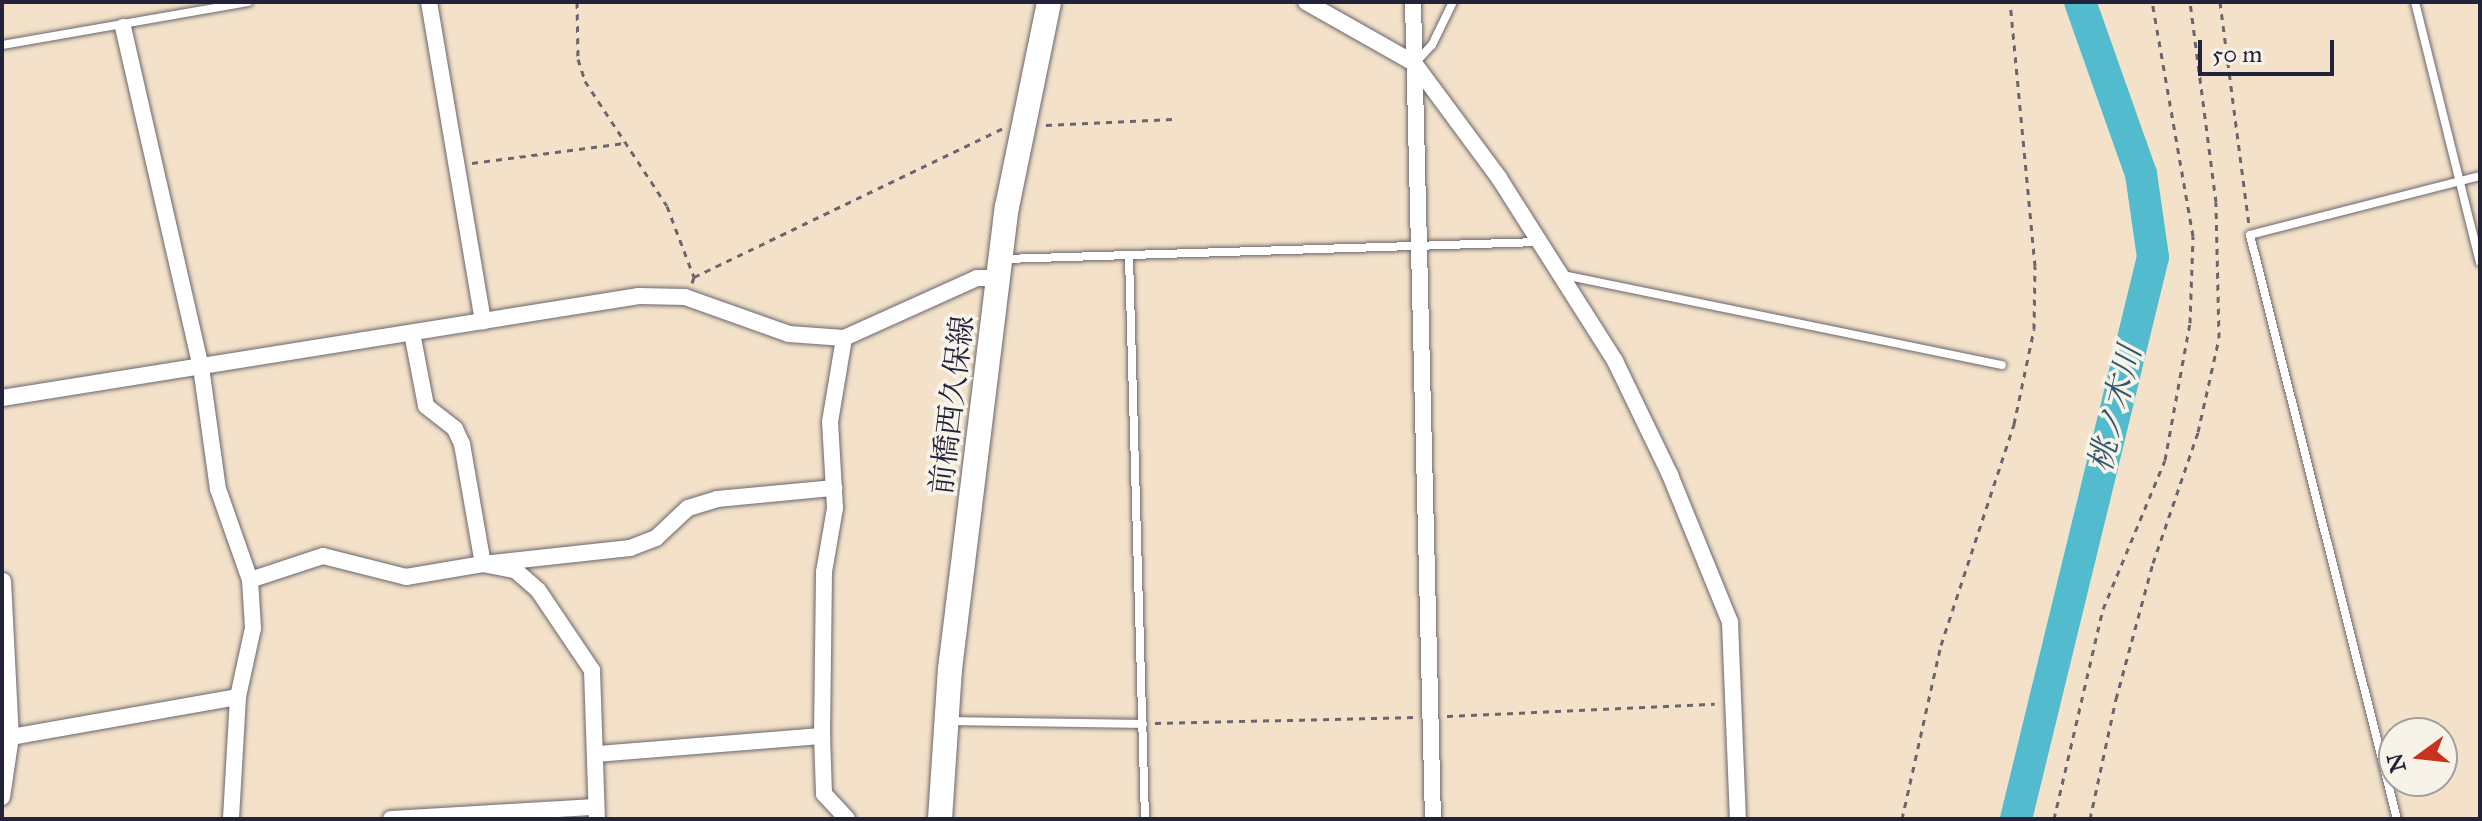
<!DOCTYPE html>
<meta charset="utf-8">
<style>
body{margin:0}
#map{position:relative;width:2482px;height:821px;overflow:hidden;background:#f3e2c9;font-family:"IM FELL Great Primer","Noto Serif JP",serif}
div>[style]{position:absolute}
.river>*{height:32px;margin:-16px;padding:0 16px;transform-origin:16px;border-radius:16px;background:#52bcce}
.path>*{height:3px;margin-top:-1.5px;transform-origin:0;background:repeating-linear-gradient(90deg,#6b656d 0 6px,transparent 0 12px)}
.roads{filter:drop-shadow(0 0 2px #6b656d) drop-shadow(0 0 2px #6b656d)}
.service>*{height:8px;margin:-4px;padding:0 4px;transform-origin:4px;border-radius:4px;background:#fff}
.minor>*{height:16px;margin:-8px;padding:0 8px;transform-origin:8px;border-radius:8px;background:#fff}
.primary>*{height:24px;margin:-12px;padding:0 12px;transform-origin:12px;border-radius:12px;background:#fff}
span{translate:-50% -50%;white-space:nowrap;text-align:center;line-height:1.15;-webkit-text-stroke:7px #f7f3e8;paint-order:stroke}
.street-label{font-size:30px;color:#22223b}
.water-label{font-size:32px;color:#33586e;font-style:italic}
.frame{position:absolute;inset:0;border:4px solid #22223b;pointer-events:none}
.north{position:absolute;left:2378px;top:717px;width:80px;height:80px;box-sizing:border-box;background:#f7f3e8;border:2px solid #a29fa3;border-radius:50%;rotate:255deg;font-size:22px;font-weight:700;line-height:32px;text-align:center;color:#22223b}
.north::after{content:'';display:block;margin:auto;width:28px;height:36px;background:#c8321e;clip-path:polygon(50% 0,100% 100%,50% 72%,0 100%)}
.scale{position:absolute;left:2198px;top:40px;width:136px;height:36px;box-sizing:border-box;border:4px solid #22223b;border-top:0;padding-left:10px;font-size:24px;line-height:28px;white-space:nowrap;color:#22223b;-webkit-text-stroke:6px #f7f3e8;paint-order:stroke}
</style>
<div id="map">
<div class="river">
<div style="left:2016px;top:819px;width:578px;rotate:-76.3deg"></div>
<div style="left:2153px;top:257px;width:84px;rotate:-98.2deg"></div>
<div style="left:2141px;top:174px;width:182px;rotate:-109.5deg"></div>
</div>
<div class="path">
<div style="left:577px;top:2px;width:57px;rotate:89deg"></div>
<div style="left:578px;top:59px;width:23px;rotate:72deg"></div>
<div style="left:585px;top:81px;width:149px;rotate:56.7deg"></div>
<div style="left:667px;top:206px;width:76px;rotate:69.2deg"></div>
<div style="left:2220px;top:2px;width:224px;rotate:82.6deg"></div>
<div style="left:1046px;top:125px;width:127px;rotate:-2.7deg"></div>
<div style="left:472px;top:163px;width:152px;rotate:-7.5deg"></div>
<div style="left:692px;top:283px;width:6px;rotate:-72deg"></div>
<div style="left:694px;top:277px;width:342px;rotate:-25.7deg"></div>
<div style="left:1447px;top:716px;width:268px;rotate:-2.6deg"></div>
<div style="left:1155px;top:723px;width:261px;rotate:-1.3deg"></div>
<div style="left:1902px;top:819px;width:178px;rotate:-77.4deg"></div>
<div style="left:1941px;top:645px;width:233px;rotate:-71.7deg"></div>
<div style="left:2014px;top:424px;width:97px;rotate:-78.1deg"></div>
<div style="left:2034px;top:329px;width:63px;rotate:-89.1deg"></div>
<div style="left:2035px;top:266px;width:265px;rotate:-95.4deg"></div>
<div style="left:2054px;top:819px;width:216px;rotate:-76.9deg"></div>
<div style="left:2103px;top:609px;width:161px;rotate:-67.4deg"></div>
<div style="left:2165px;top:460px;width:139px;rotate:-79.7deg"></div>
<div style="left:2190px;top:323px;width:87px;rotate:-88deg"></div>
<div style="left:2193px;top:236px;width:238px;rotate:-99.9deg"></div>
<div style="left:2090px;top:819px;width:123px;rotate:-77.8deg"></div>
<div style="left:2116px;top:699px;width:141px;rotate:-74.8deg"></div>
<div style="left:2153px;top:563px;width:139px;rotate:-71deg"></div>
<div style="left:2198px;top:432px;width:96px;rotate:-77.4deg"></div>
<div style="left:2219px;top:338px;width:136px;rotate:-91.3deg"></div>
<div style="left:2216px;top:202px;width:202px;rotate:-97.4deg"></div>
</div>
<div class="roads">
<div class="service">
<div style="left:2415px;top:2px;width:268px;rotate:76deg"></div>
<div style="left:2px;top:45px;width:250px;rotate:-9.9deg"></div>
<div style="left:1415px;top:63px;width:25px;rotate:-47deg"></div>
<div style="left:1432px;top:45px;width:48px;rotate:-64deg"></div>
<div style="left:1129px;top:257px;width:562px;rotate:88.37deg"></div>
<div style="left:1004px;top:259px;width:534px;rotate:-1.82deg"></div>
<div style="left:1563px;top:275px;width:448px;rotate:11.6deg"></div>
<div style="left:950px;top:721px;width:193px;rotate:0.9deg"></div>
<div style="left:2397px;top:819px;width:602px;rotate:-104.13deg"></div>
<div style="left:2250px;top:235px;width:237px;rotate:-14.4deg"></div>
</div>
<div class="minor">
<div style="left:429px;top:2px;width:324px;rotate:80.4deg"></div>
<div style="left:1306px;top:2px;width:124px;rotate:29.5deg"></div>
<div style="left:1414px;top:63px;width:143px;rotate:53.5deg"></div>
<div style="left:1499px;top:178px;width:217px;rotate:57.6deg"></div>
<div style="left:1615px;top:361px;width:127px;rotate:64.2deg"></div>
<div style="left:1670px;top:475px;width:159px;rotate:67.8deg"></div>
<div style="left:1730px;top:622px;width:197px;rotate:87.7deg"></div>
<div style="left:1413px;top:2px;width:817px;rotate:88.6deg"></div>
<div style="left:123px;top:27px;width:349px;rotate:77.1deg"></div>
<div style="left:201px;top:367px;width:123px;rotate:82.1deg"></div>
<div style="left:218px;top:489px;width:96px;rotate:70.6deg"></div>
<div style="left:250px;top:580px;width:48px;rotate:86.4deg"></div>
<div style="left:253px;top:628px;width:71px;rotate:102.3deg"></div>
<div style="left:238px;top:697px;width:122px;rotate:93.3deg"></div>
<div style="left:412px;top:333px;width:74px;rotate:79.1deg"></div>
<div style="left:426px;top:406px;width:37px;rotate:38deg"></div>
<div style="left:455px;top:429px;width:17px;rotate:65deg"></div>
<div style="left:462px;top:444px;width:122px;rotate:80.1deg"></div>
<div style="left:483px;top:564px;width:148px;rotate:-6.2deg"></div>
<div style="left:630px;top:548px;width:28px;rotate:-21deg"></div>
<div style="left:656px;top:538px;width:44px;rotate:-43.2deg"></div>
<div style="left:688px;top:508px;width:30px;rotate:-17deg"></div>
<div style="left:717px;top:499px;width:118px;rotate:-5.4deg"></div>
<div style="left:2px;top:398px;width:645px;rotate:-9.1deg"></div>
<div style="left:639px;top:296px;width:46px;rotate:1.2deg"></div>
<div style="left:685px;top:297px;width:110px;rotate:19.6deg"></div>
<div style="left:789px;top:334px;width:55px;rotate:4.2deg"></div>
<div style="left:844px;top:338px;width:146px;rotate:-24.3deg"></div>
<div style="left:977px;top:278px;width:23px"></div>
<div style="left:250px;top:580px;width:77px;rotate:-18.2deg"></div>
<div style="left:323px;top:556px;width:86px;rotate:14.2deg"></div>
<div style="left:406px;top:577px;width:78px;rotate:-9.6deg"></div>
<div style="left:483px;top:564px;width:33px;rotate:11deg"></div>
<div style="left:515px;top:570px;width:30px;rotate:41deg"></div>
<div style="left:538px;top:590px;width:97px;rotate:56deg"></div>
<div style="left:592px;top:670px;width:149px;rotate:88.1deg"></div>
<div style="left:3px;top:581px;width:156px;rotate:87.1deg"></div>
<div style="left:822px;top:736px;width:58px;rotate:88deg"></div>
<div style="left:824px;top:794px;width:34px;rotate:47deg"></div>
<div style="left:597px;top:754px;width:226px;rotate:-4.6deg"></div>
<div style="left:822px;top:736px;width:164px;rotate:-89.3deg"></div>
<div style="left:824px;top:572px;width:65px;rotate:-80.2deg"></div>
<div style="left:835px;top:508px;width:86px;rotate:-93.3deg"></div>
<div style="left:830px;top:422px;width:85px;rotate:-80.5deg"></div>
<div style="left:2px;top:797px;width:61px;rotate:-81.5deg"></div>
<div style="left:11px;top:737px;width:230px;rotate:-10deg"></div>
<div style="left:391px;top:819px;width:205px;rotate:-3.4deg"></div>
</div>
<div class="primary">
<div style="left:940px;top:819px;width:150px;rotate:-86.2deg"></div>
<div style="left:950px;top:669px;width:466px;rotate:-83deg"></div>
<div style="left:1007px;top:207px;width:209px;rotate:-78.4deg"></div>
</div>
</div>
<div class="street-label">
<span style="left:952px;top:405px;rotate:-83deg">前橋西久保線</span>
</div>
<div class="water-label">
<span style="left:2116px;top:409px;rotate:-76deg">桃ノ木川</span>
</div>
<div class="frame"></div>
<div class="north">N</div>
<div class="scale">50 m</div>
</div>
